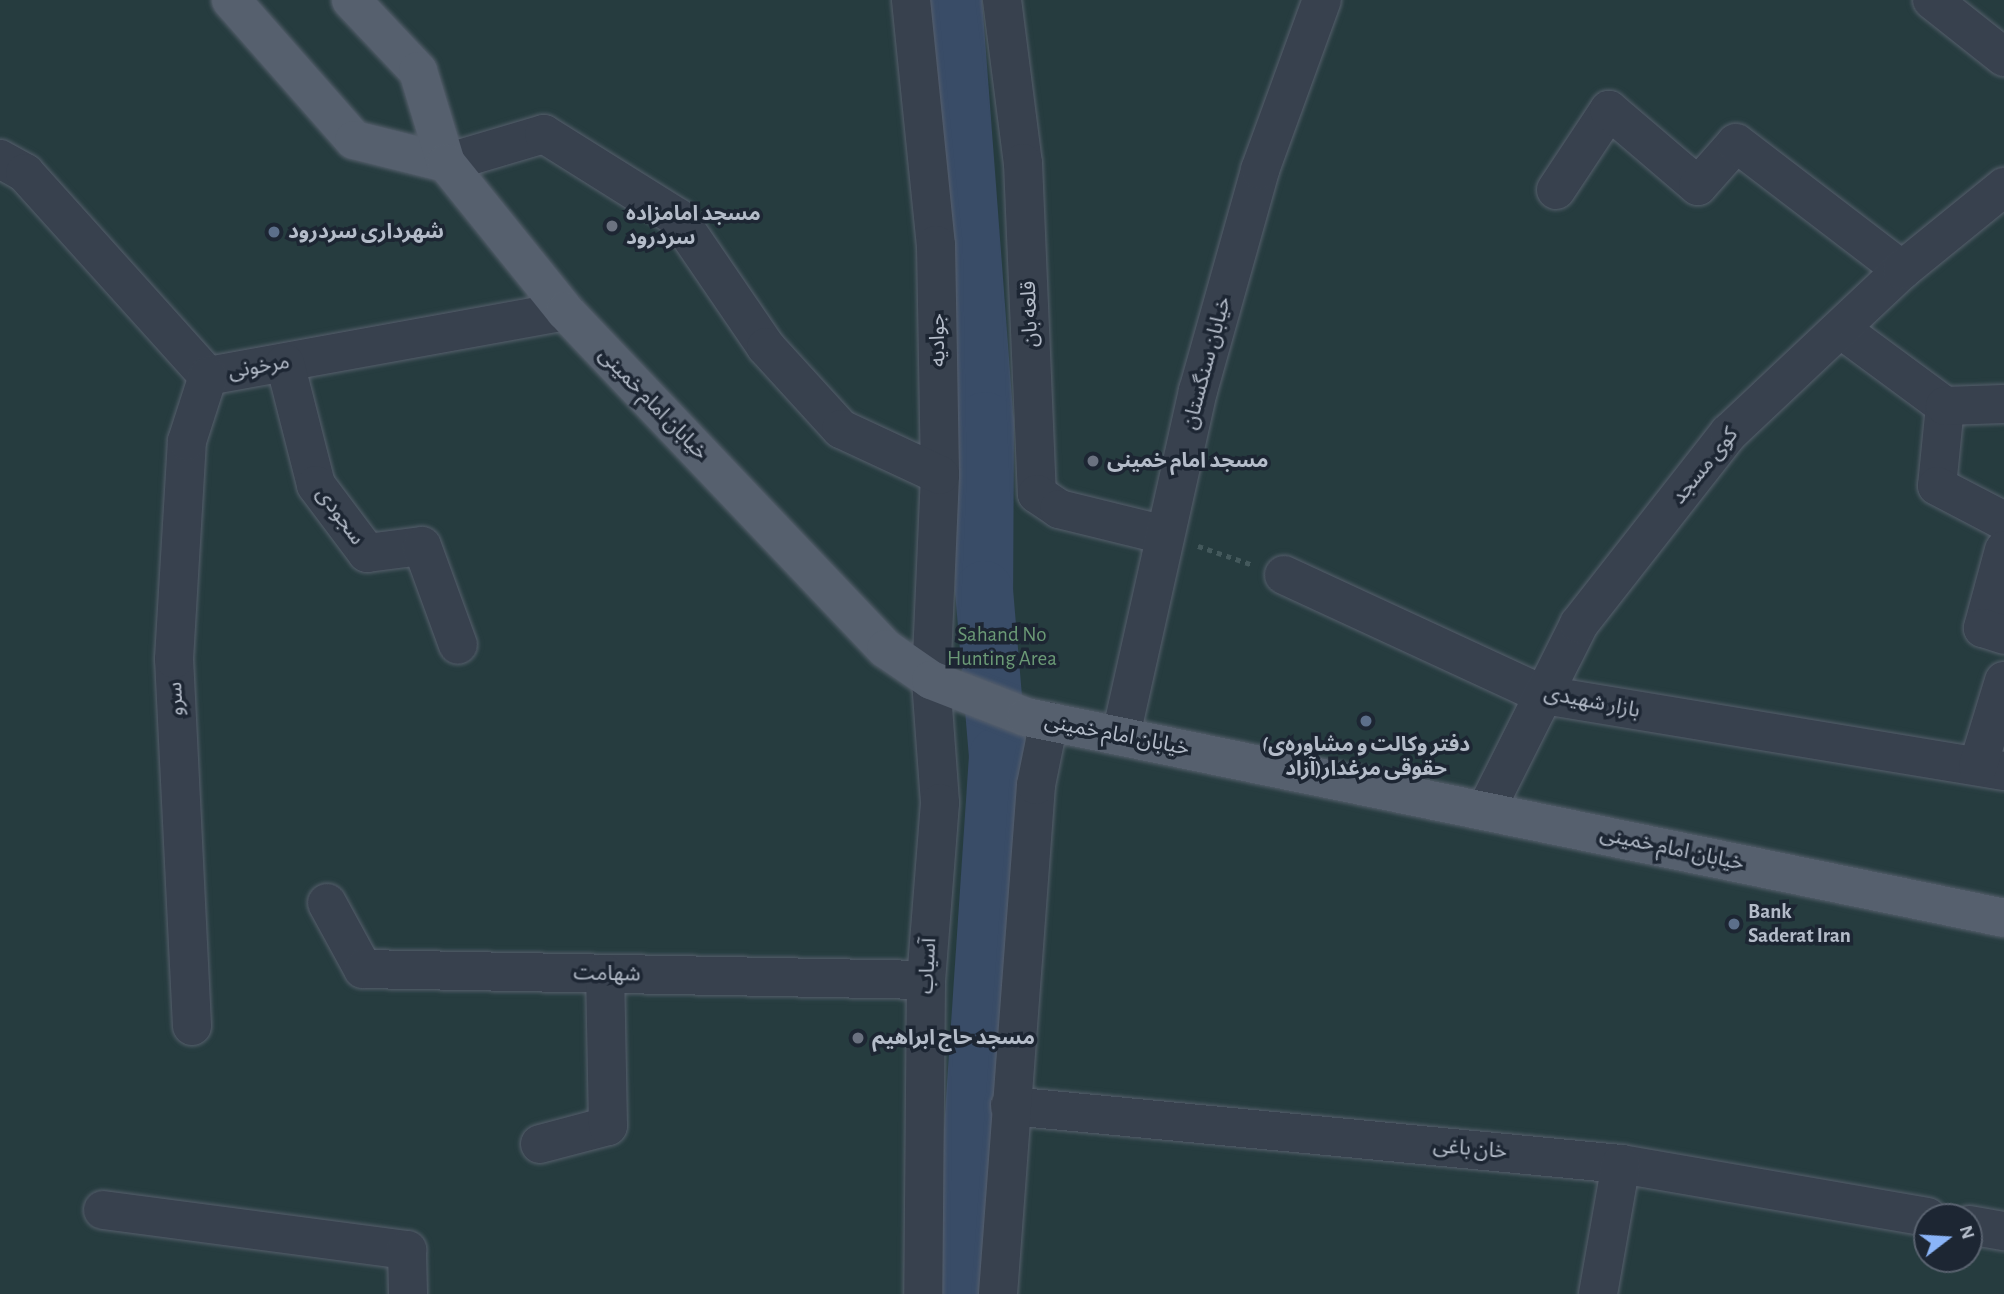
<!DOCTYPE html>
<meta charset="utf-8">
<style>
body{margin:0}
#map{position:relative;width:2004px;height:1294px;overflow:hidden;background:#242f3e;font-family:"Alegreya Sans","Noto Sans Arabic",sans-serif}
div>[style]{position:absolute}
.green>*{inset:0;background:#263c3f}
.river>*{height:58px;margin:-29px;padding:0 29px;transform-origin:29px;border-radius:29px;background:#394c67}
.path>*{height:4.5px;margin-top:-2.25px;transform-origin:0;background:repeating-linear-gradient(90deg,#44595c 0 5px,transparent 0 10px)}
.roads{filter:drop-shadow(0 0 2px #565f6c) drop-shadow(0 0 2px #565f6c)}
.minor>*{height:38px;margin:-19px;padding:0 19px;transform-origin:19px;border-radius:19px;background:#38414e}
.major>*{height:38px;margin:-19px;padding:0 19px;transform-origin:19px;border-radius:19px;background:#56606e}
.dots>*{width:19px;height:19px;translate:-50% -50%;box-sizing:border-box;border:4px solid #1d2633;border-radius:50%}
span{translate:-50% -50%;white-space:nowrap;text-align:center;line-height:1.15;-webkit-text-stroke:7px #1d2633;paint-order:stroke}
.poi-label{font-size:21px;color:#b4bcc9;font-weight:700}
.left{translate:0 -50%;text-align:left}
.street-label{font-size:21px;color:#b4bcc9}
.park-label{font-size:21px;color:#6b9a76}
.north{position:absolute;left:1913px;top:1203px;width:70px;height:70px;box-sizing:border-box;background:#1d2633;border:2px solid #59626f;border-radius:50%;rotate:73deg;font-size:19px;font-weight:700;line-height:28px;text-align:center;color:#b4bcc9}
.north::after{content:'';display:block;margin:auto;width:24px;height:32px;background:#8ab4f8;clip-path:polygon(50% 0,100% 100%,50% 72%,0 100%)}
</style>
<div id="map">
<div class="green">
<div style="clip-path:polygon(evenodd,0 0,2004px 0,2004px 1294px,0 1294px,0 0,1927px 1217px,1969px 1217px,1969px 1259px,1927px 1259px,1927px 1217px)"></div>
</div>
<div class="river">
<div style="left:953px;top:0;width:422px;rotate:85.7deg"></div>
<div style="left:985px;top:421px;width:169px;rotate:90.3deg"></div>
<div style="left:984px;top:590px;width:167px;rotate:85.2deg"></div>
<div style="left:998px;top:756px;width:539px;rotate:93.83deg"></div>
</div>
<div class="path">
<div style="left:1198px;top:546px;width:58px;rotate:19.1deg"></div>
</div>
<div class="roads">
<div class="minor">
<div style="left:911px;top:0;width:246px;rotate:84.2deg"></div>
<div style="left:936px;top:245px;width:230px;rotate:89deg"></div>
<div style="left:940px;top:475px;width:205px;rotate:92.5deg"></div>
<div style="left:931px;top:680px;width:123px;rotate:85.8deg"></div>
<div style="left:940px;top:803px;width:178px;rotate:94.5deg"></div>
<div style="left:926px;top:980px;width:314px;rotate:90.5deg"></div>
<div style="left:1002px;top:0;width:164px;rotate:82.7deg"></div>
<div style="left:1023px;top:163px;width:331px;rotate:87.6deg"></div>
<div style="left:1037px;top:494px;width:27px;rotate:34deg"></div>
<div style="left:1059px;top:509px;width:109px;rotate:13.8deg"></div>
<div style="left:1932px;top:0;width:92px;rotate:38.4deg"></div>
<div style="left:0;top:159px;width:29px;rotate:29deg"></div>
<div style="left:25px;top:173px;width:273px;rotate:48deg"></div>
<div style="left:208px;top:376px;width:363px;rotate:-10.3deg"></div>
<div style="left:446px;top:163px;width:102px;rotate:-16.5deg"></div>
<div style="left:544px;top:134px;width:158px;rotate:32.1deg"></div>
<div style="left:678px;top:218px;width:156px;rotate:55.7deg"></div>
<div style="left:766px;top:347px;width:111px;rotate:47.6deg"></div>
<div style="left:841px;top:429px;width:109px;rotate:24.9deg"></div>
<div style="left:1556px;top:190px;width:96px;rotate:-56.5deg"></div>
<div style="left:1609px;top:110px;width:117px;rotate:40.5deg"></div>
<div style="left:1698px;top:186px;width:57px;rotate:-48.5deg"></div>
<div style="left:1736px;top:143px;width:209px;rotate:37.4deg"></div>
<div style="left:1842px;top:330px;width:128px;rotate:36.4deg"></div>
<div style="left:1945px;top:406px;width:80px;rotate:95.7deg"></div>
<div style="left:1937px;top:486px;width:76px;rotate:27.6deg"></div>
<div style="left:285px;top:363px;width:126px;rotate:75.7deg"></div>
<div style="left:316px;top:485px;width:85px;rotate:53.1deg"></div>
<div style="left:367px;top:553px;width:55px;rotate:-7.3deg"></div>
<div style="left:422px;top:546px;width:105px;rotate:70deg"></div>
<div style="left:1945px;top:406px;width:59px;rotate:-1.9deg"></div>
<div style="left:2004px;top:550px;width:81px;rotate:105.1deg"></div>
<div style="left:1983px;top:628px;width:22px;rotate:18deg"></div>
<div style="left:1284px;top:575px;width:286px;rotate:24.8deg"></div>
<div style="left:1544px;top:695px;width:466px;rotate:9.4deg"></div>
<div style="left:1121px;top:735px;width:353px;rotate:-77.4deg"></div>
<div style="left:1198px;top:391px;width:230px;rotate:-74.3deg"></div>
<div style="left:1260px;top:170px;width:181px;rotate:-70deg"></div>
<div style="left:1978px;top:766px;width:89px;rotate:-73deg"></div>
<div style="left:1486px;top:810px;width:208px;rotate:-63.4deg"></div>
<div style="left:1579px;top:624px;width:243px;rotate:-51.9deg"></div>
<div style="left:1729px;top:433px;width:238px;rotate:-43.3deg"></div>
<div style="left:1902px;top:270px;width:132px;rotate:-39.1deg"></div>
<div style="left:327px;top:903px;width:75px;rotate:61.4deg"></div>
<div style="left:363px;top:969px;width:563px;rotate:1.12deg"></div>
<div style="left:192px;top:1026px;width:367px;rotate:-92.8deg"></div>
<div style="left:174px;top:659px;width:218px;rotate:-86.6deg"></div>
<div style="left:187px;top:441px;width:68px;rotate:-72.1deg"></div>
<div style="left:1010px;top:1106px;width:614px;rotate:5.42deg"></div>
<div style="left:1621px;top:1164px;width:311px;rotate:9.8deg"></div>
<div style="left:540px;top:1144px;width:70px;rotate:-14.8deg"></div>
<div style="left:608px;top:1126px;width:152px;rotate:-91.1deg"></div>
<div style="left:103px;top:1210px;width:307px;rotate:7.5deg"></div>
<div style="left:407px;top:1250px;width:44px;rotate:88.7deg"></div>
<div style="left:1969px;top:1225px;width:36px;rotate:10deg"></div>
<div style="left:998px;top:1294px;width:510px;rotate:-85.73deg"></div>
<div style="left:1036px;top:785px;width:65px;rotate:-78.5deg"></div>
<div style="left:1598px;top:1294px;width:132px;rotate:-80deg"></div>
</div>
<div class="major">
<div style="left:231px;top:0;width:186px;rotate:48.7deg"></div>
<div style="left:354px;top:140px;width:95px;rotate:14deg"></div>
<div style="left:351px;top:0;width:98px;rotate:46.7deg"></div>
<div style="left:418px;top:71px;width:96px;rotate:73.1deg"></div>
<div style="left:446px;top:163px;width:190px;rotate:51.2deg"></div>
<div style="left:565px;top:311px;width:466px;rotate:46.5deg"></div>
<div style="left:886px;top:649px;width:55px;rotate:34.6deg"></div>
<div style="left:931px;top:680px;width:102px;rotate:21.3deg"></div>
<div style="left:1026px;top:717px;width:998px;rotate:11.61deg"></div>
</div>
</div>
<div class="dots">
<div style="left:612px;top:226px;background:#6b7280"></div>
<div style="left:274px;top:232px;background:#5c6f8a"></div>
<div style="left:1093px;top:461px;background:#6b7280"></div>
<div style="left:1366px;top:721px;background:#5c6f8a"></div>
<div style="left:1734px;top:924px;background:#5c6f8a"></div>
<div style="left:858px;top:1038px;background:#6b7280"></div>
</div>
<div class="poi-label">
<span class="left" style="left:626px;top:226px">مسجد امامزاده<br>سردرود</span>
<span class="left" style="left:288px;top:232px">شهرداری سردرود</span>
<span class="left" style="left:1107px;top:461px">مسجد امام خمینی</span>
<span style="left:1366px;top:757px">(دفتر وکالت و مشاوره‌ی<br>حقوقی مرغدار(آزاد</span>
<span class="left" style="left:1748px;top:924px">Bank<br>Saderat Iran</span>
<span class="left" style="left:872px;top:1038px">مسجد حاج ابراهیم</span>
</div>
<div class="street-label">
<span style="left:1030px;top:314px;rotate:-92deg">قلعه بان</span>
<span style="left:938px;top:340px;rotate:-91deg">جوادیه</span>
<span style="left:1207px;top:363px;rotate:-75deg">خیابان سنگستان</span>
<span style="left:259px;top:367px;rotate:-10deg">مرخونی</span>
<span style="left:653px;top:404px;rotate:46deg">خیابان امام خمینی</span>
<span style="left:1705px;top:466px;rotate:-51deg">کوی مسجد</span>
<span style="left:340px;top:516px;rotate:54deg">سجودی</span>
<span style="left:176px;top:699px;rotate:-93deg">سرو</span>
<span style="left:1592px;top:702px;rotate:11deg">بازار شهیدی</span>
<span style="left:1117px;top:735px;rotate:11deg">خیابان امام خمینی</span>
<span style="left:1672px;top:849px;rotate:12deg">خیابان امام خمینی</span>
<span style="left:928px;top:966px;rotate:-87deg">آسیاب</span>
<span style="left:607px;top:974px;rotate:1deg">شهامت</span>
<span style="left:1470px;top:1149px;rotate:5deg">خان باغی</span>
</div>
<div class="park-label">
<span style="left:1002px;top:647px">Sahand No<br>Hunting Area</span>
</div>
<div class="north">N</div>
</div>
